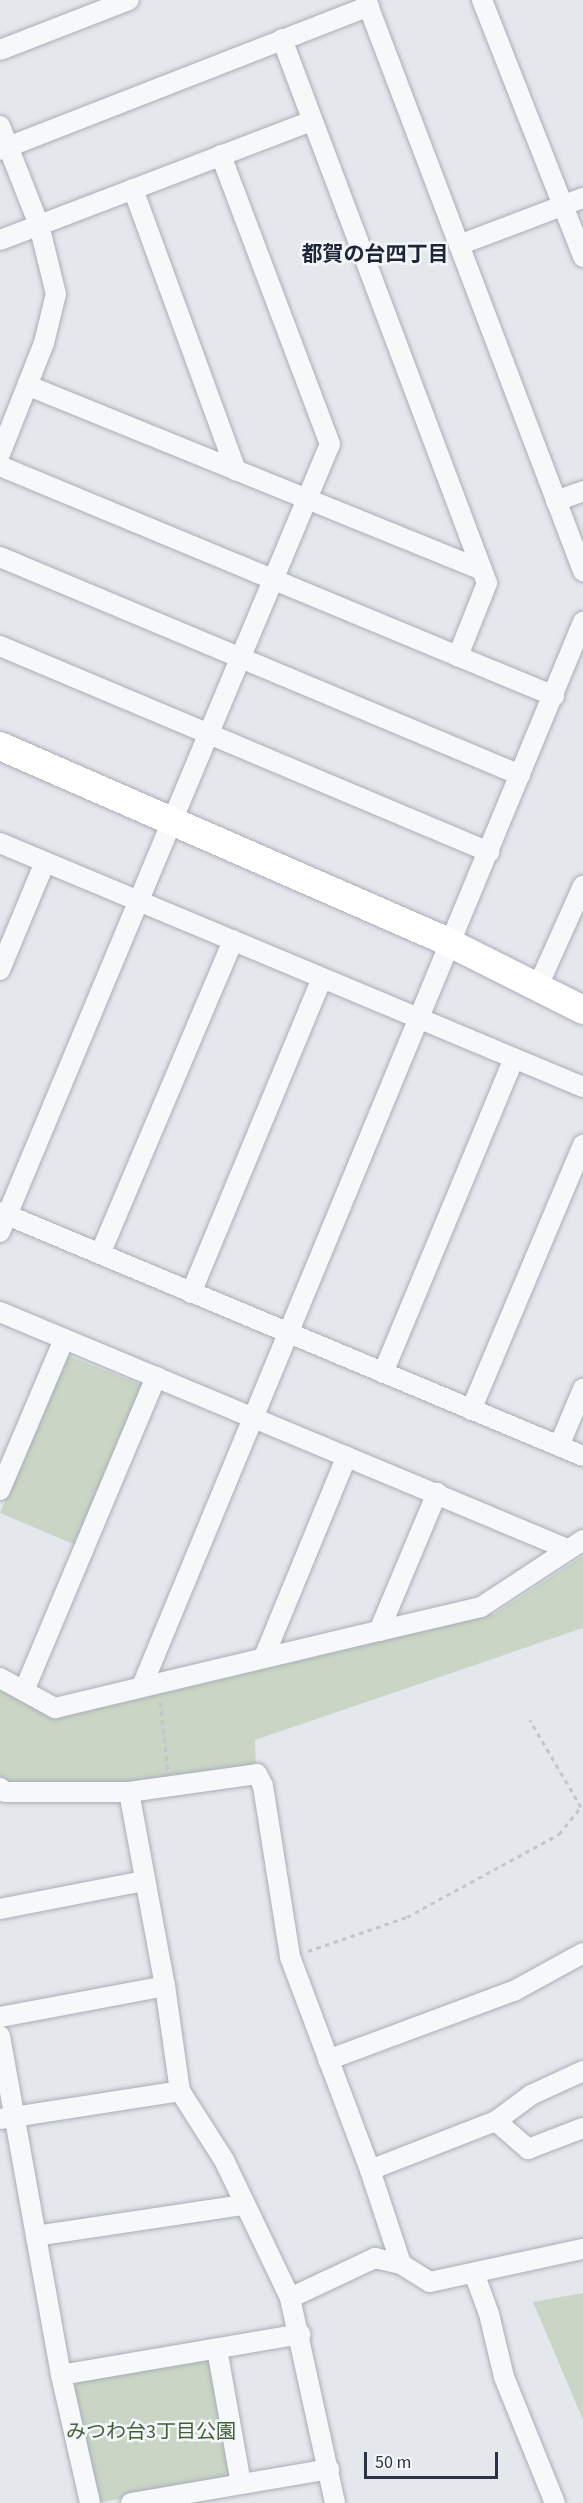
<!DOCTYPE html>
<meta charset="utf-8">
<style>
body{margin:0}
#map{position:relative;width:583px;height:2503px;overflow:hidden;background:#e4e7ec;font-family:"Source Sans 3","Noto Sans JP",sans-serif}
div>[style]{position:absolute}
.green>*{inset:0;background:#c9d6c5}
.path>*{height:3px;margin-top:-1.5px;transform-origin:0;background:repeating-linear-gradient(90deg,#c2c5cb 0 4.5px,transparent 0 9px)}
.roads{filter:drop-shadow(0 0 2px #a9aeb7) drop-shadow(0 0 2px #a9aeb7)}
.street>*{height:20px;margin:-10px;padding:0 10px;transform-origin:10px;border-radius:10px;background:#f7f8fa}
.secondary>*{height:28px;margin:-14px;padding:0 14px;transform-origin:14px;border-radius:14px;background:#fff}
span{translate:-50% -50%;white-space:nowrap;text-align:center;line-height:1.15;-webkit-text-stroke:5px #f4f6f9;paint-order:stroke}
.park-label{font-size:20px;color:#3f6138}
.neighbourhood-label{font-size:21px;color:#1d2536;font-weight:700}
.scale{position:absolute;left:364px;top:2452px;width:134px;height:27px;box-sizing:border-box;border:3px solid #2b3445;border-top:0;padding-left:8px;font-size:18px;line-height:21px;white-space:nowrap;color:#2b3445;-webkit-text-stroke:4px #f4f6f9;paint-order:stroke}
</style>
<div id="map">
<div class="green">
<div style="clip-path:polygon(66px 1355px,144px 1386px,78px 1546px,0 1513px)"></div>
<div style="clip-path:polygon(583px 1556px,583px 1628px,255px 1740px,256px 1767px,129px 1785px,10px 1783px,0 1776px,0 1689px,55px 1719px,494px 1614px)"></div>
<div style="clip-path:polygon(583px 2293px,583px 2420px,533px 2302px)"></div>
<div style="clip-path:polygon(208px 2359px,216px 2366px,235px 2473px,229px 2481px,94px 2503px,69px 2393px,79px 2381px)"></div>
</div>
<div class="path">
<div style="left:160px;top:1702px;width:68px;rotate:83.3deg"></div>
<div style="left:308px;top:1951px;width:105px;rotate:-19deg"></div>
<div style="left:407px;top:1917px;width:173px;rotate:-28.6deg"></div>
<div style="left:559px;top:1834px;width:35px;rotate:-51deg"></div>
<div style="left:581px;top:1807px;width:101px;rotate:-120.4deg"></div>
</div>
<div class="roads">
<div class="street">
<div style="left:366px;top:0;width:611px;rotate:69.19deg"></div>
<div style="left:482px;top:0;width:276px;rotate:68.5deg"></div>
<div style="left:282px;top:39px;width:581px;rotate:69.35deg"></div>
<div style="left:487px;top:583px;width:79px;rotate:111.7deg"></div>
<div style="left:0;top:50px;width:138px;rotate:-21.2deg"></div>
<div style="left:0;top:126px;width:106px;rotate:68.5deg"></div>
<div style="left:39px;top:225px;width:71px;rotate:76.2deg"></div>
<div style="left:56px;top:294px;width:50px;rotate:103.8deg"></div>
<div style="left:44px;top:343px;width:119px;rotate:111.6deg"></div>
<div style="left:0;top:150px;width:396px;rotate:-21.3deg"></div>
<div style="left:133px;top:189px;width:300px;rotate:69.9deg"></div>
<div style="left:0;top:240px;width:334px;rotate:-20.9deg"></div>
<div style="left:459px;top:245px;width:133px;rotate:-20.8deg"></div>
<div style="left:29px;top:386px;width:489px;rotate:22.1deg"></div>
<div style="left:0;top:466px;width:600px;rotate:22.55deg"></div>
<div style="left:556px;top:501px;width:29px;rotate:-20deg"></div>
<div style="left:0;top:557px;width:564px;rotate:22.74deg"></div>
<div style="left:0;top:646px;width:531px;rotate:22.84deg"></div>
<div style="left:0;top:843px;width:632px;rotate:22.71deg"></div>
<div style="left:0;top:970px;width:117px;rotate:-67.4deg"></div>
<div style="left:538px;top:986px;width:110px;rotate:-65.8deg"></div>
<div style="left:0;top:1212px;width:632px;rotate:22.71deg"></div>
<div style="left:0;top:1232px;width:854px;rotate:-67.28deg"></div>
<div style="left:330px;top:444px;width:309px;rotate:-110.7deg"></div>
<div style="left:100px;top:1254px;width:341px;rotate:-67deg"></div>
<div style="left:191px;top:1293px;width:341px;rotate:-67.4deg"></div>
<div style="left:0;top:1312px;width:612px;rotate:22.67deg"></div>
<div style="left:383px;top:1373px;width:340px;rotate:-67.4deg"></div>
<div style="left:471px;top:1410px;width:288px;rotate:-67.1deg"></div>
<div style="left:559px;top:1446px;width:62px;rotate:-67.2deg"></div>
<div style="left:0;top:1490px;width:164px;rotate:-67deg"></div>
<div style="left:379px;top:1631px;width:150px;rotate:-67.2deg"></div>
<div style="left:264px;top:1657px;width:217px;rotate:-67.6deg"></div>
<div style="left:0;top:1678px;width:63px;rotate:28.6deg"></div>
<div style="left:55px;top:1708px;width:333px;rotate:-13.4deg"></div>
<div style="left:379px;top:1631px;width:105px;rotate:-13.2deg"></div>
<div style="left:481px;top:1607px;width:122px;rotate:-33.3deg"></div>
<div style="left:142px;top:1686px;width:1152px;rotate:-67.49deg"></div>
<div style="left:24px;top:1691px;width:341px;rotate:-67.2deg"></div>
<div style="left:0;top:1788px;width:6px;rotate:39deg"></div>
<div style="left:5px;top:1792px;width:124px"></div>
<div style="left:129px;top:1792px;width:129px;rotate:-8deg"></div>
<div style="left:257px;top:1774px;width:13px;rotate:63deg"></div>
<div style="left:263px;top:1786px;width:173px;rotate:81deg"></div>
<div style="left:290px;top:1957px;width:228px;rotate:69.4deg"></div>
<div style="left:370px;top:2170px;width:99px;rotate:71.7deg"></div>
<div style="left:401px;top:2264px;width:27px;rotate:-167deg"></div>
<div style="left:375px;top:2258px;width:94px;rotate:154.8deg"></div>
<div style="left:290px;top:2298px;width:210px;rotate:77.6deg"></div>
<div style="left:129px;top:1792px;width:197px;rotate:79.5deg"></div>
<div style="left:165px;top:1986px;width:106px;rotate:81.9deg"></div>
<div style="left:180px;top:2091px;width:82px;rotate:57.5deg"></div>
<div style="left:224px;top:2160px;width:153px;rotate:64.4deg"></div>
<div style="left:0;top:1909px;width:147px;rotate:-11deg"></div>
<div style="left:0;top:2017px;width:168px;rotate:-10.6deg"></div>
<div style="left:0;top:2036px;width:344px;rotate:79.8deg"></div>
<div style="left:61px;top:2375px;width:131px;rotate:77.2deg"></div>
<div style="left:328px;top:2060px;width:198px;rotate:-20.4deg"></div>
<div style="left:514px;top:1991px;width:79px;rotate:-28.8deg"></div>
<div style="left:0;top:2119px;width:182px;rotate:-8.8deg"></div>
<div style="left:496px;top:2121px;width:43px;rotate:41.2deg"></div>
<div style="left:528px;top:2149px;width:59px;rotate:-20.9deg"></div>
<div style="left:370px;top:2170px;width:135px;rotate:-21.3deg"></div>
<div style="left:496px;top:2121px;width:44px;rotate:-36.6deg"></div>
<div style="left:531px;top:2095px;width:57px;rotate:-24.8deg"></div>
<div style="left:36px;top:2236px;width:210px;rotate:-8.5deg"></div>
<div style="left:401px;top:2264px;width:34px;rotate:32deg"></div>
<div style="left:430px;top:2282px;width:157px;rotate:-12.2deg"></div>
<div style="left:474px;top:2273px;width:44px;rotate:69.9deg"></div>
<div style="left:489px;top:2314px;width:65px;rotate:76.6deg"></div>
<div style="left:504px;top:2377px;width:136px;rotate:68deg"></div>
<div style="left:217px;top:2349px;width:137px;rotate:79.9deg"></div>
<div style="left:61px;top:2375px;width:243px;rotate:-9.7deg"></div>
<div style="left:131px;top:2503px;width:201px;rotate:-9.7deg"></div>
</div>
<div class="secondary">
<div style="left:0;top:746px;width:491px;rotate:23.6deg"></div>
<div style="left:450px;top:943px;width:149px;rotate:26.7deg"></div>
</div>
</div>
<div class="park-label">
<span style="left:151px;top:2432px">みつわ台3丁目公園</span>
</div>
<div class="neighbourhood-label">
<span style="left:375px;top:254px">都賀の台四丁目</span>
</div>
<div class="scale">50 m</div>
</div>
